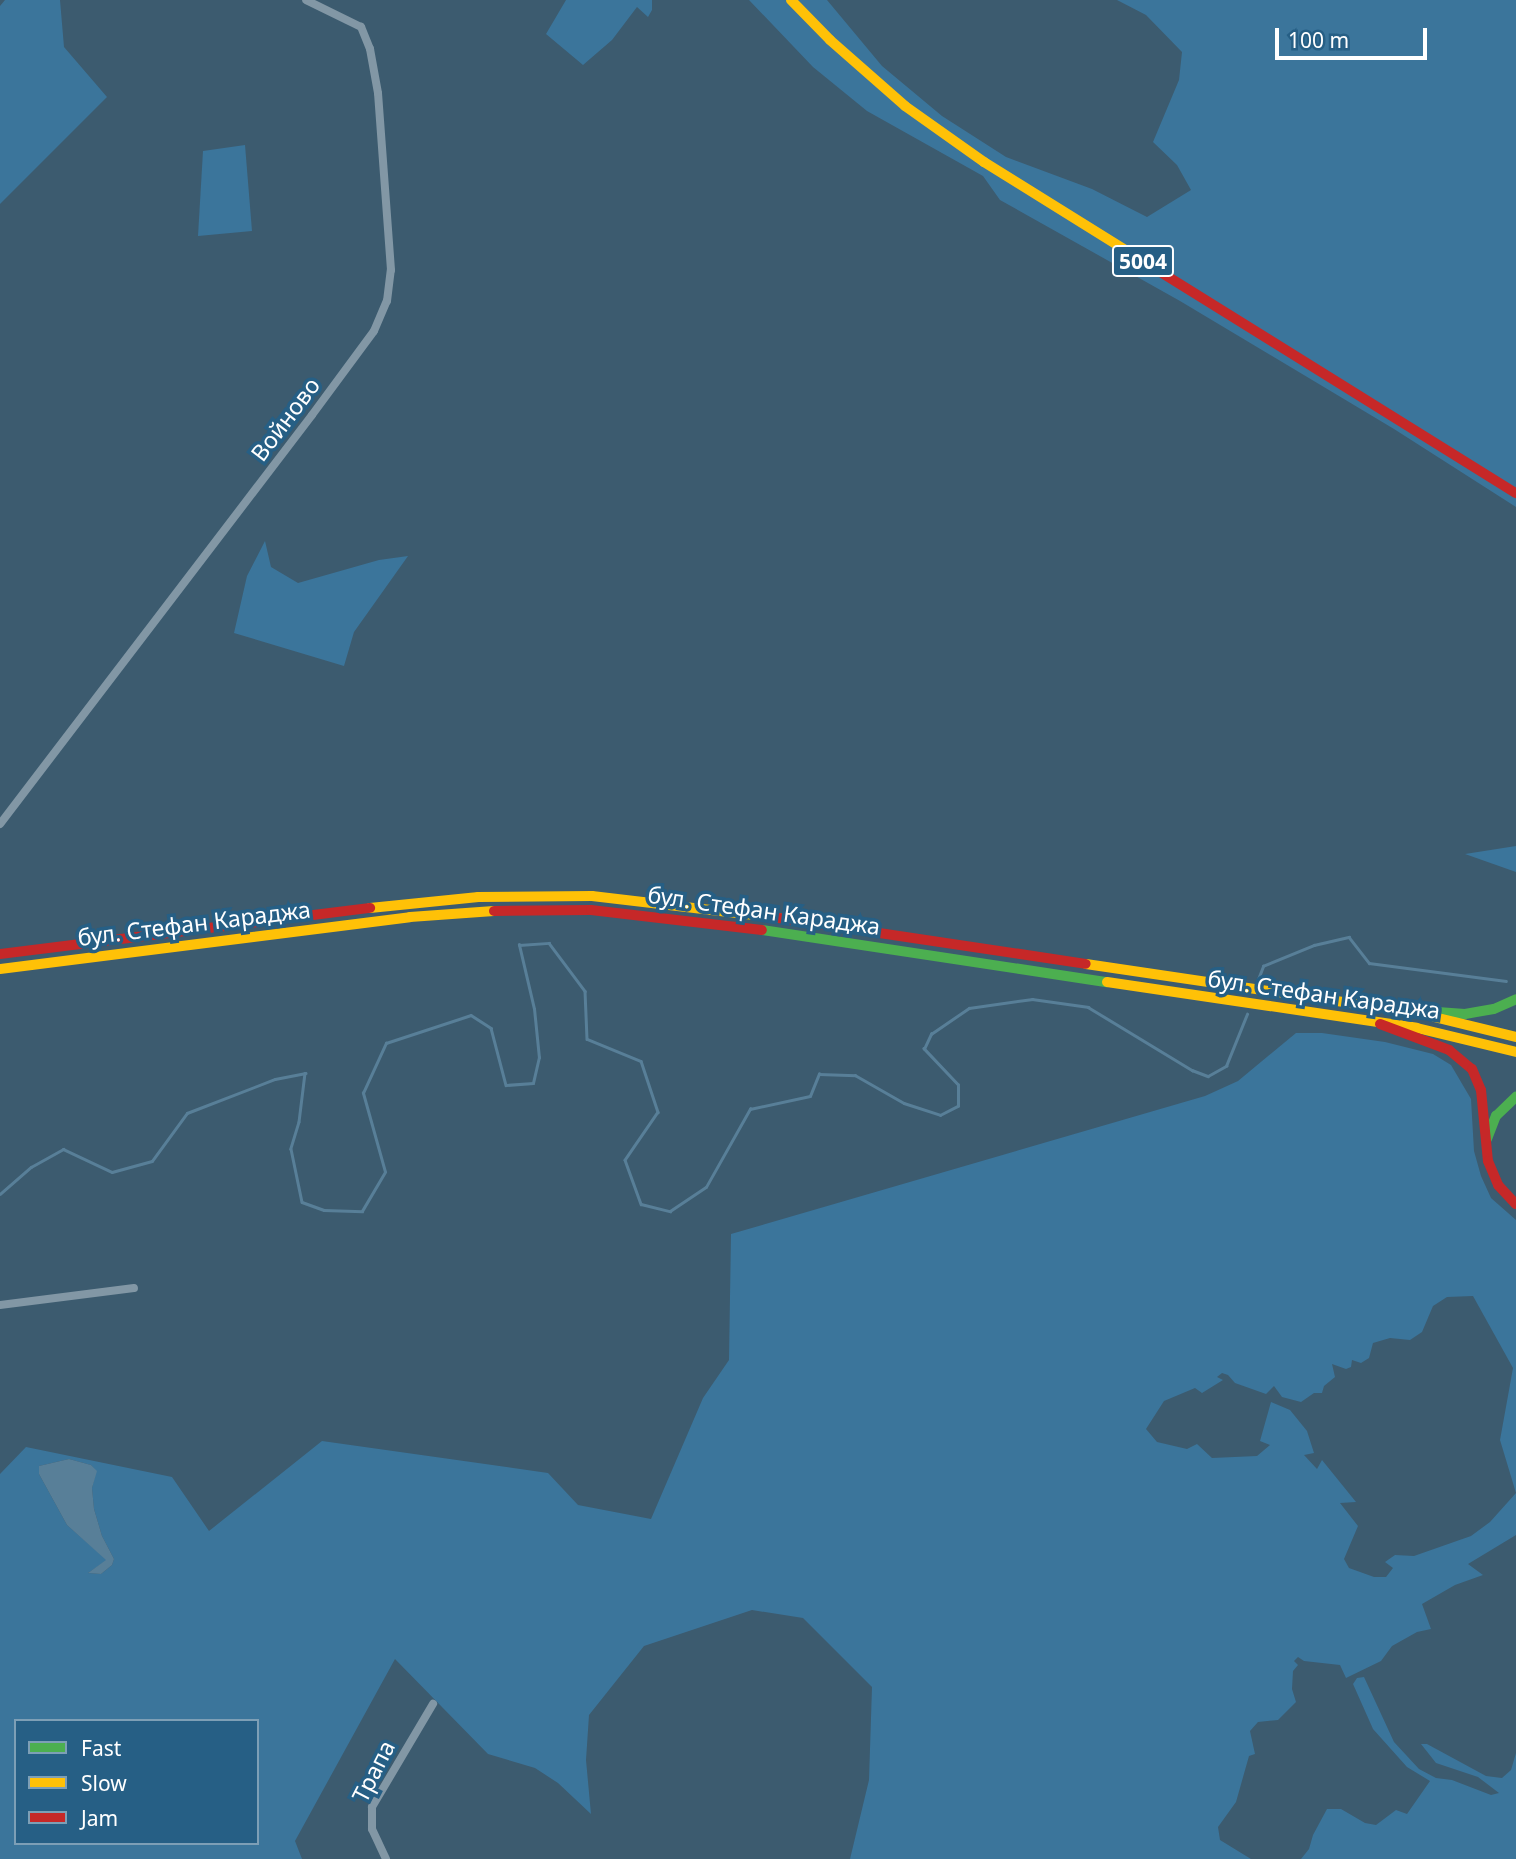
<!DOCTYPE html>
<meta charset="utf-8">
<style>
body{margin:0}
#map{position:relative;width:1516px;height:1859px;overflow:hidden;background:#3c5b6f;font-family:"Noto Sans",sans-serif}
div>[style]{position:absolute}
.green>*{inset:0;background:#3b759b}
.water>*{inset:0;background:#587f98}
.stream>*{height:2.5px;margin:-1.25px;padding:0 1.25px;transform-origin:1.25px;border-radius:1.25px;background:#587f98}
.street>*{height:8px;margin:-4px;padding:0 4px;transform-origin:4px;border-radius:4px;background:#8297a5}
.fast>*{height:10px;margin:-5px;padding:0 5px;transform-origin:5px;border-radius:5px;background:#4caf50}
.slow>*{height:10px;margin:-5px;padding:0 5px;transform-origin:5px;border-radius:5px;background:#ffc107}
.jam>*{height:10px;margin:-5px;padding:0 5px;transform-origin:5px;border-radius:5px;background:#c62828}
span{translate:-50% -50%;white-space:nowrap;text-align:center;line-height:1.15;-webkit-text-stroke:7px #265f85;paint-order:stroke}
.shield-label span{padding:2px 5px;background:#265f85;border:2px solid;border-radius:5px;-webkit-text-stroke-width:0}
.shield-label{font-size:21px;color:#fff;font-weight:700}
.street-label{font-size:23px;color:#fff}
.legend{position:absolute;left:14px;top:1719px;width:245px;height:126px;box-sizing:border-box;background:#265f85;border:2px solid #7d9fb6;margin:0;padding:9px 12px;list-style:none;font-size:21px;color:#fff}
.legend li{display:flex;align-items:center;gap:14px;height:35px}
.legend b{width:35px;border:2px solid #7d9fb6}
.scale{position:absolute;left:1275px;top:28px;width:152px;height:32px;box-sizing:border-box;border:4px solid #fff;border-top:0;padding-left:9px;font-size:21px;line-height:24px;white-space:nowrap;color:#fff;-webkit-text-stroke:5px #265f85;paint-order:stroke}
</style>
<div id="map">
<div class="green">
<div style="clip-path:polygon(5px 0,60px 0,64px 47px,107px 97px,0 204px,0 6px)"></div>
<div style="clip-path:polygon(566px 0,652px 0,652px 10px,648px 17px,637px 7px,612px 40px,583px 65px,546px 34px)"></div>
<div style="clip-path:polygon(749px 0,827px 0,882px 66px,942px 116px,1006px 157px,1092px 189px,1147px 217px,1191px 190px,1177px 165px,1153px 142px,1179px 80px,1182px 52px,1146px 15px,1117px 0,1516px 0,1516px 507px,1394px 429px,1180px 301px,1000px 200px,983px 176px,867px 111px,813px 67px)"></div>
<div style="clip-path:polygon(245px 145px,252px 231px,198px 236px,203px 151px)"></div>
<div style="clip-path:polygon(265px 541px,271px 567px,298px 583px,379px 560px,408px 556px,354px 632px,344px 666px,234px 633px,247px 576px)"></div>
<div style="clip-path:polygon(1516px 846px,1516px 872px,1465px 854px)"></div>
<div style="clip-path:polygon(evenodd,1296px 1033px,1322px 1033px,1385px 1042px,1433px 1054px,1451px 1065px,1471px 1099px,1474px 1151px,1481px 1176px,1491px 1198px,1516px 1220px,1516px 1535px,1468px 1564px,1483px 1575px,1455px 1585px,1422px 1604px,1431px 1629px,1417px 1632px,1392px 1646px,1381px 1661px,1346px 1678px,1340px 1665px,1304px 1661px,1298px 1657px,1294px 1661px,1298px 1665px,1293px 1671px,1292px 1689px,1296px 1702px,1278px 1720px,1258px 1722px,1250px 1731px,1255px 1754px,1249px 1756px,1236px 1802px,1218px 1827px,1220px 1840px,1251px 1859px,850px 1859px,869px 1780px,872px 1687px,803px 1618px,752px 1610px,644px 1646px,589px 1715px,586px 1760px,591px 1814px,558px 1783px,535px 1768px,488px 1754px,395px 1659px,295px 1841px,302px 1859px,0 1859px,0 1474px,26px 1447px,172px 1477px,209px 1531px,322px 1441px,548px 1473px,578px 1505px,651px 1519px,703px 1398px,729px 1360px,731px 1234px,1205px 1096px,1238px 1081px,1296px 1033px,1473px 1296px,1513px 1368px,1500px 1440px,1516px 1493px,1490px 1522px,1471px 1536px,1414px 1556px,1395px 1555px,1385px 1562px,1393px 1568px,1386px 1577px,1374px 1577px,1349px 1568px,1344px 1559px,1358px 1526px,1340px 1503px,1356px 1502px,1322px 1460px,1317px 1469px,1304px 1455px,1314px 1453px,1307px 1431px,1290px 1410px,1271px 1402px,1260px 1441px,1270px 1445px,1257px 1456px,1212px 1458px,1197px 1444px,1187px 1449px,1157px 1442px,1146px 1429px,1164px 1401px,1195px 1388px,1202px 1393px,1223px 1380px,1217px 1377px,1222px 1373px,1228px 1375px,1235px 1383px,1266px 1394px,1274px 1386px,1282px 1397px,1301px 1402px,1314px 1393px,1322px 1393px,1324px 1386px,1335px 1377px,1332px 1364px,1346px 1369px,1351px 1367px,1352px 1360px,1361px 1363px,1369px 1358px,1373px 1343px,1390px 1338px,1410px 1340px,1422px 1332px,1433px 1306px,1447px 1297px,1473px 1296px,1296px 1033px,69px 1459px,91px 1465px,96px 1471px,92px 1488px,94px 1509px,102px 1536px,114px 1559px,112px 1565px,101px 1574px,88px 1573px,107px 1560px,67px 1525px,39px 1474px,39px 1466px,69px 1459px,1296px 1033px,16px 1721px,257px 1721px,257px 1843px,16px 1843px,16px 1721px)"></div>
<div style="clip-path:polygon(1364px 1677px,1394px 1742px,1419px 1769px,1436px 1778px,1452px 1780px,1491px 1795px,1499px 1793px,1478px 1777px,1436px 1763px,1421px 1744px,1427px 1744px,1486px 1776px,1502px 1778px,1511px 1770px,1516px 1753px,1516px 1859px,1301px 1859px,1309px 1849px,1313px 1835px,1327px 1809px,1341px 1809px,1365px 1823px,1376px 1825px,1396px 1810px,1407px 1814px,1430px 1781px,1407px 1767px,1373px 1729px,1353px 1684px,1357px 1678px)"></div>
</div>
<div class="water">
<div style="clip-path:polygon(69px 1459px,91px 1465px,97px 1471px,92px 1488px,94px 1509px,102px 1536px,114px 1559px,112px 1565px,101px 1574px,88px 1573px,106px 1560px,67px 1525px,39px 1474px,39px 1466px)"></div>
</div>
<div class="stream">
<div style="left:1257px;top:982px;width:17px;rotate:-69deg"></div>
<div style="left:1263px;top:966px;width:55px;rotate:-22.4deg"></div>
<div style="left:1314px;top:945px;width:36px;rotate:-13deg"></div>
<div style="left:1349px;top:937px;width:33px;rotate:52deg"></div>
<div style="left:1369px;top:963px;width:138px;rotate:7.5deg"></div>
<div style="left:0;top:1194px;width:41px;rotate:-41.1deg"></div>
<div style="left:31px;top:1167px;width:37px;rotate:-29deg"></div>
<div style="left:63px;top:1149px;width:54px;rotate:25.1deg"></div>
<div style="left:112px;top:1172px;width:41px;rotate:-15.4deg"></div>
<div style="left:152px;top:1161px;width:59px;rotate:-53.9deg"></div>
<div style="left:187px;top:1113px;width:94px;rotate:-21.1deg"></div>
<div style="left:275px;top:1079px;width:31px;rotate:-11deg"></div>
<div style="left:305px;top:1073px;width:49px;rotate:97deg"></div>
<div style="left:299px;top:1122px;width:28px;rotate:107deg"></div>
<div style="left:291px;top:1149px;width:54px;rotate:78.3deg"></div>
<div style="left:302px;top:1202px;width:23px;rotate:20deg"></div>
<div style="left:324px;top:1210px;width:38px;rotate:2deg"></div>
<div style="left:362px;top:1211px;width:45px;rotate:-59.5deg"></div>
<div style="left:385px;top:1172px;width:82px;rotate:-105.6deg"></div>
<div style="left:363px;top:1093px;width:55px;rotate:-65.3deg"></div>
<div style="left:386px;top:1043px;width:89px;rotate:-18.2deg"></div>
<div style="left:471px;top:1015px;width:24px;rotate:33deg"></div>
<div style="left:491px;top:1028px;width:59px;rotate:75.3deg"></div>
<div style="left:506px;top:1085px;width:27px;rotate:-4deg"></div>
<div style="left:533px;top:1083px;width:26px;rotate:-77deg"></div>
<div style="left:539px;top:1058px;width:49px;rotate:-95.8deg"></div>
<div style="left:534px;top:1009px;width:66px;rotate:-103.2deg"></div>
<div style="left:519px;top:945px;width:30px;rotate:-4deg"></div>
<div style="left:549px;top:943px;width:60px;rotate:53.1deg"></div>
<div style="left:585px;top:991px;width:48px;rotate:87.6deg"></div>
<div style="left:587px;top:1039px;width:58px;rotate:22.2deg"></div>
<div style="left:641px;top:1061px;width:54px;rotate:71.6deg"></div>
<div style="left:658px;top:1112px;width:58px;rotate:124.5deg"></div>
<div style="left:625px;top:1160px;width:47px;rotate:70deg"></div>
<div style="left:641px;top:1204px;width:30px;rotate:14deg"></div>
<div style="left:670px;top:1211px;width:43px;rotate:-33.7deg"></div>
<div style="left:706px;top:1187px;width:90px;rotate:-60.6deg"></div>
<div style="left:750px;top:1109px;width:61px;rotate:-12.2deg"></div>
<div style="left:810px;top:1096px;width:24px;rotate:-68deg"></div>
<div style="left:819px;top:1074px;width:36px;rotate:2deg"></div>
<div style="left:855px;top:1075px;width:56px;rotate:29.7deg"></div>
<div style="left:904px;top:1103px;width:38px;rotate:18deg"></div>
<div style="left:940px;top:1115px;width:20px;rotate:-27deg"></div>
<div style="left:958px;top:1106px;width:21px;rotate:-90deg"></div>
<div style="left:958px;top:1085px;width:50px;rotate:-133.4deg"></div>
<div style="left:924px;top:1049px;width:17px;rotate:-65deg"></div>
<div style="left:931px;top:1034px;width:46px;rotate:-34.4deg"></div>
<div style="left:969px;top:1008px;width:64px;rotate:-8.1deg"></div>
<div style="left:1032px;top:999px;width:57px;rotate:8.1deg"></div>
<div style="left:1088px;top:1007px;width:122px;rotate:31.2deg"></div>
<div style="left:1192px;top:1070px;width:17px;rotate:21deg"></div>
<div style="left:1208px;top:1076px;width:21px;rotate:-29deg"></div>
<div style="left:1226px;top:1066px;width:56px;rotate:-68deg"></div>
</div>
<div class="street">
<div style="left:0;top:824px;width:514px;rotate:-52.66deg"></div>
<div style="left:312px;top:415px;width:104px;rotate:-53.6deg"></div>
<div style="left:374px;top:331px;width:33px;rotate:-67deg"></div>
<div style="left:387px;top:301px;width:31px;rotate:-83deg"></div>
<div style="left:391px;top:270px;width:177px;rotate:-94.2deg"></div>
<div style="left:378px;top:93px;width:45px;rotate:-100.3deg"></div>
<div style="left:370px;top:49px;width:24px;rotate:-112deg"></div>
<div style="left:361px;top:27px;width:61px;rotate:-153.9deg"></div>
<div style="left:0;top:1305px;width:135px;rotate:-7.2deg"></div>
<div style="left:386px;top:1859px;width:33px;rotate:-115deg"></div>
<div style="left:372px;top:1829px;width:22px;rotate:-90deg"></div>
<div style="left:372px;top:1807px;width:120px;rotate:-59.4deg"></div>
</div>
<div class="fast">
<div style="left:762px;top:930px;width:349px;rotate:8.6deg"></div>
<div style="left:1383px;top:1008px;width:82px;rotate:4.2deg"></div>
<div style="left:1465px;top:1014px;width:29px;rotate:-10deg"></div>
<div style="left:1494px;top:1009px;width:24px;rotate:-24deg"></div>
<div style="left:1487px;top:1139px;width:25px;rotate:-69deg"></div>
<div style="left:1496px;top:1116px;width:28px;rotate:-44deg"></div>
</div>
<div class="slow">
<div style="left:791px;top:0;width:56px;rotate:45.7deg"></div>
<div style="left:830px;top:40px;width:100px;rotate:41.3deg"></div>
<div style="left:905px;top:106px;width:97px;rotate:35.3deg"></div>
<div style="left:984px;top:162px;width:200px;rotate:31.9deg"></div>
<div style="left:370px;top:908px;width:109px;rotate:-5.8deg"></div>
<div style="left:478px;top:897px;width:114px;rotate:-0.5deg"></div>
<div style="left:592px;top:896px;width:188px;rotate:6.7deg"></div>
<div style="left:1086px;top:964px;width:307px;rotate:8.4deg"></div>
<div style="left:0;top:969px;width:413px;rotate:-7.2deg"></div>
<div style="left:410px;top:917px;width:84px;rotate:-4.1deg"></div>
<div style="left:1107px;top:982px;width:313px;rotate:8.4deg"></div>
<div style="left:1417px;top:1028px;width:102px;rotate:13.6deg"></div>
<div style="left:1434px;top:1017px;width:84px;rotate:13.7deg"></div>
</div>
<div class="jam">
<div style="left:1154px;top:268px;width:426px;rotate:31.9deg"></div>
<div style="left:494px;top:911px;width:97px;rotate:-0.6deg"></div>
<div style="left:591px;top:910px;width:172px;rotate:6.7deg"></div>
<div style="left:779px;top:918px;width:310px;rotate:8.5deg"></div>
<div style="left:0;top:954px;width:373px;rotate:-7.1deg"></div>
<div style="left:1380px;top:1024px;width:74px;rotate:20.6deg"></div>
<div style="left:1449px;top:1050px;width:30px;rotate:40deg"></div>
<div style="left:1472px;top:1069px;width:23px;rotate:67deg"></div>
<div style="left:1481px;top:1090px;width:71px;rotate:84.4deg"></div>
<div style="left:1488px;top:1161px;width:26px;rotate:67deg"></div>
<div style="left:1498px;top:1185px;width:26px;rotate:47deg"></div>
</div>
<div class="shield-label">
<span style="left:1143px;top:261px">5004</span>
</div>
<div class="street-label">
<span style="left:285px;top:419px;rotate:-53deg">Войново</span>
<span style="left:764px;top:910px;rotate:8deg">бул. Стефан Караджа</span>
<span style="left:194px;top:923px;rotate:-7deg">бул. Стефан Караджа</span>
<span style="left:1324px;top:994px;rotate:8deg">бул. Стефан Караджа</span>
<span style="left:373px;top:1771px;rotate:-63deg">Трапа</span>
</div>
<ul class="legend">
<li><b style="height:9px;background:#4caf50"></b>Fast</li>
<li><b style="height:9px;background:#ffc107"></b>Slow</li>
<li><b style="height:9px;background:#c62828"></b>Jam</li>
</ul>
<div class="scale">100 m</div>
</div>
